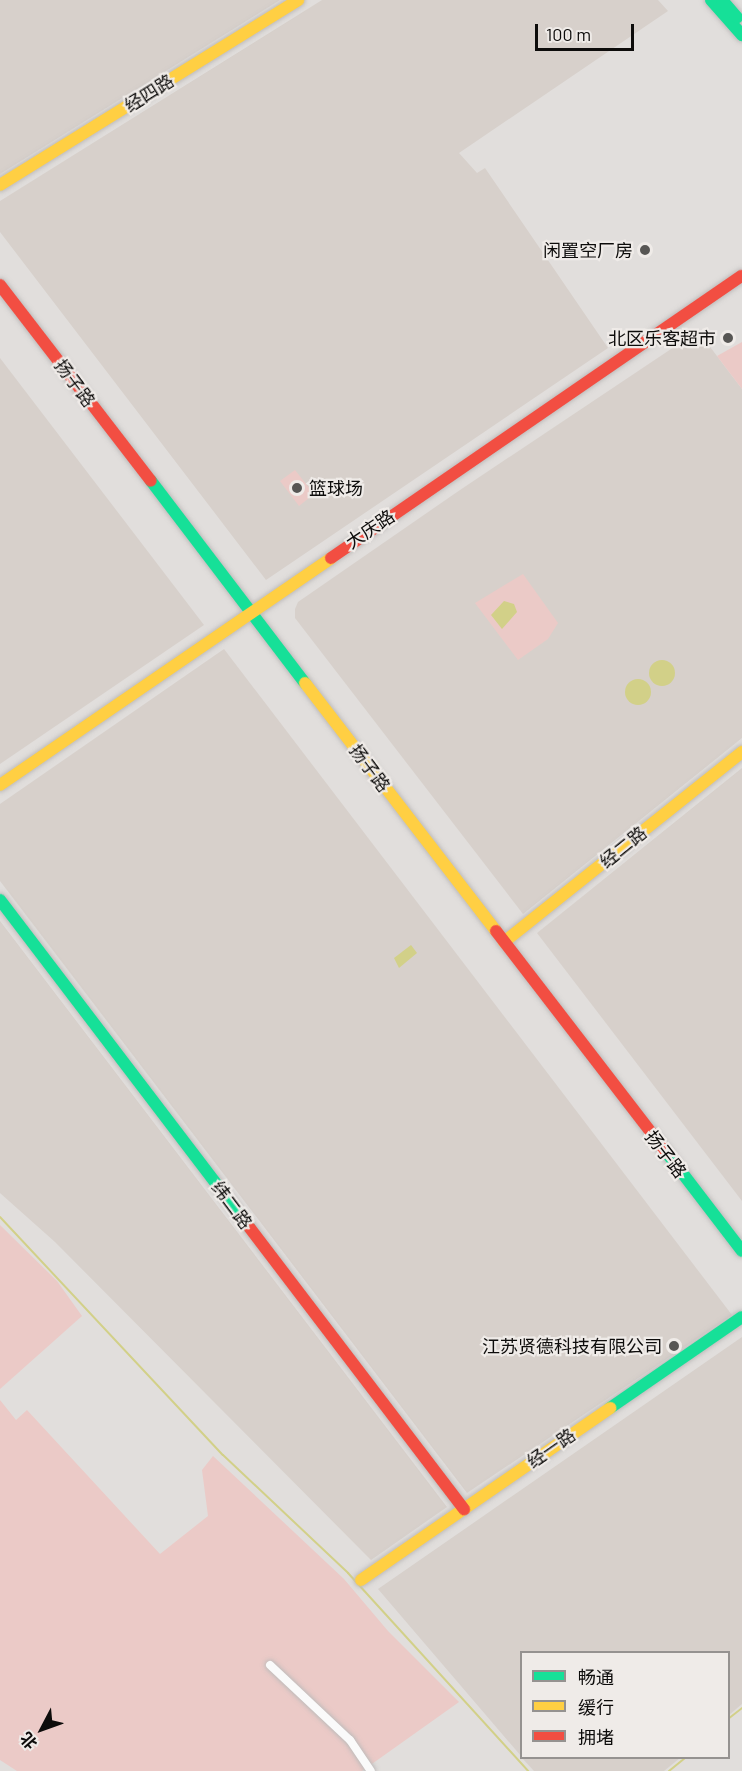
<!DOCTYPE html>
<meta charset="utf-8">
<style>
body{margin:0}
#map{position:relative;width:742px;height:1771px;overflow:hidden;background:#e1dedc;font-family:Barlow,"Noto Sans SC",sans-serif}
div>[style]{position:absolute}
.built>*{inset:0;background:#d7d0cb}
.green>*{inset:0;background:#ebcac7}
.water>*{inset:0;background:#d2d088}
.round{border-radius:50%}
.stream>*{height:2px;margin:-1px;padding:0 1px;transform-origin:1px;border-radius:1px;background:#d2d088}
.roads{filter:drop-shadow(0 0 2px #bfbcbb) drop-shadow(0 0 2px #bfbcbb)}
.street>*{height:8px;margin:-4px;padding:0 4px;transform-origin:4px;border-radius:4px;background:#fafafa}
.fast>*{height:12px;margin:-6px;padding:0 6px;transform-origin:6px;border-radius:6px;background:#16e098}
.slow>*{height:12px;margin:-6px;padding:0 6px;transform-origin:6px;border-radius:6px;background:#ffcf43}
.jam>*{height:12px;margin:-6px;padding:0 6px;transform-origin:6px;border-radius:6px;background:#f24e42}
.dots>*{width:16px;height:16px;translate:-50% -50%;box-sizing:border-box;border:3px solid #efebe8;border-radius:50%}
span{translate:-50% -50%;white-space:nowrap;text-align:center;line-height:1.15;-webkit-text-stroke:4.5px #efebe8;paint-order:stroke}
.street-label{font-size:18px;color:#0d0c0b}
.poi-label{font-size:18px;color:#0d0c0b}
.right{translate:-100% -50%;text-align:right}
.left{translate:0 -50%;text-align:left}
.legend{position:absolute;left:520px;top:1651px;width:210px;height:108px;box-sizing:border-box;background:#efebe8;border:2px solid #959290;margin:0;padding:8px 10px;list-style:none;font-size:18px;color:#0d0c0b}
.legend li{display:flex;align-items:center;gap:12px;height:30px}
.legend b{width:30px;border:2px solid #959290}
.north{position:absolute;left:12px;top:1699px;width:60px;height:60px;-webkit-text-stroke:4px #efebe8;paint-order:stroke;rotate:229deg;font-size:16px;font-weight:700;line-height:24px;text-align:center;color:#0d0c0b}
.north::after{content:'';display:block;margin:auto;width:21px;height:27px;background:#0d0c0b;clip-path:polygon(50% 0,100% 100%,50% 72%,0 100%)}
.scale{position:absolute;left:535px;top:24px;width:99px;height:27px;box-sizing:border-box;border:3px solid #0d0c0b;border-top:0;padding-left:8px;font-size:18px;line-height:21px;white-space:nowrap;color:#0d0c0b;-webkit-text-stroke:4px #efebe8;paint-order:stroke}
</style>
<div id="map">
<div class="built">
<div style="clip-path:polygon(0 0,280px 0,0 174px)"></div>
<div style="clip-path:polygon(322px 0,658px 0,668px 11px,459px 153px,477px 173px,485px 168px,608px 348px,266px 580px,0 232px,0 201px)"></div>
<div style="clip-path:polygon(698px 331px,742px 389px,742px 738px,523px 914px,295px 618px,295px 609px,298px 602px,460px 490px)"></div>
<div style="clip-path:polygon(0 358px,204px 625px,0 764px)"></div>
<div style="clip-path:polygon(224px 649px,732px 1315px,467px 1493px,0 881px,0 804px)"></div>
<div style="clip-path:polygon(742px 768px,742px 1201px,537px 933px)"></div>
<div style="clip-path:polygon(0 921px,447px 1507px,371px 1560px,55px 1242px,0 1193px)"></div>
<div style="clip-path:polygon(742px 1337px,742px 1704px,729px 1715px,728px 1652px,522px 1652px,521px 1756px,378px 1589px)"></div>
<div style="clip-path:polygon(522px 1758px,680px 1758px,664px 1771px,534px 1771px)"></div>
</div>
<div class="green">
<div style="clip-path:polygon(742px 342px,742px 389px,717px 356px)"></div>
<div style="clip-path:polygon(295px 470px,314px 494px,299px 506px,280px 481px)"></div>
<div style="clip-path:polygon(523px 574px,558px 623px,548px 639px,518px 660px,475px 603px)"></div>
<div style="clip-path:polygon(0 1225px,57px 1281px,82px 1316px,0 1389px)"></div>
<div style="clip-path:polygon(0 1400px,16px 1420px,27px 1410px,160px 1554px,208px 1516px,202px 1470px,213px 1456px,344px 1579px,388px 1631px,459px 1702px,362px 1771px,17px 1771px,0 1760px)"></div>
</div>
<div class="water">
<div style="clip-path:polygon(504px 601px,514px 604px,517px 612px,502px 629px,491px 615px)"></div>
<div class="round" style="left:649px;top:660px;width:26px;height:26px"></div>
<div class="round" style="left:625px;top:679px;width:26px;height:26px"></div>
<div style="clip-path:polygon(411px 945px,417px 953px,399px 968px,394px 958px)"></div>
</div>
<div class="stream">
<div style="left:0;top:1217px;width:326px;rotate:46.9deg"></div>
<div style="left:223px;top:1455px;width:172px;rotate:43.3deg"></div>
<div style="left:348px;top:1573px;width:268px;rotate:47.7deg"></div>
<div style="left:728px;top:1719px;width:18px;rotate:-38deg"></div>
<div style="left:669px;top:1771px;width:21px;rotate:-39deg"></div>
</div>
<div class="roads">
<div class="street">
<div style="left:270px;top:1665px;width:110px;rotate:43.2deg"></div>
<div style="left:350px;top:1740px;width:37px;rotate:56deg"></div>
</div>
<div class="fast">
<div style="left:711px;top:0;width:47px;rotate:48.5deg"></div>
<div style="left:722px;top:0;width:23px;rotate:49deg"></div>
<div style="left:151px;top:481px;width:254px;rotate:52.7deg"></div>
<div style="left:0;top:900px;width:411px;rotate:52.7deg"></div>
<div style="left:667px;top:1153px;width:123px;rotate:52.6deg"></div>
<div style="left:610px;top:1408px;width:160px;rotate:-34.6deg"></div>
</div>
<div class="slow">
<div style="left:0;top:185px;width:351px;rotate:-31.8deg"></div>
<div style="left:305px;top:683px;width:313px;rotate:52.4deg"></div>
<div style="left:0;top:785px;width:401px;rotate:-34.4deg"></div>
<div style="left:504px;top:942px;width:305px;rotate:-38.6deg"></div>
<div style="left:361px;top:1580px;width:303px;rotate:-34.6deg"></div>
</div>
<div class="jam">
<div style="left:0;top:285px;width:247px;rotate:52.4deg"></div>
<div style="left:331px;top:558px;width:498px;rotate:-34.5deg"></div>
<div style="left:496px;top:931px;width:280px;rotate:52.4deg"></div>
<div style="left:249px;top:1227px;width:355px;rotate:52.7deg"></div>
</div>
</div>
<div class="dots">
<div style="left:645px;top:250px;background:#575654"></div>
<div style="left:728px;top:338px;background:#575654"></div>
<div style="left:297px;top:488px;background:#575654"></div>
<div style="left:674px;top:1346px;background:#575654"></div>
</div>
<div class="street-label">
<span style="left:149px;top:93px;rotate:-32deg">经四路</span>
<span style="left:75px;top:383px;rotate:53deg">扬子路</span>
<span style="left:370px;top:529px;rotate:-34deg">大庆路</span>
<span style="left:370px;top:768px;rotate:53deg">扬子路</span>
<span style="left:623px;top:847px;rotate:-39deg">经二路</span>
<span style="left:666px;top:1154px;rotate:52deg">扬子路</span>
<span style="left:232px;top:1205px;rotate:53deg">纬二路</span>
<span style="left:551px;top:1448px;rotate:-35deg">经一路</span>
</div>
<div class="poi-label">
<span class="right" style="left:633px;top:250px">闲置空厂房</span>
<span class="right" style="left:716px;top:338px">北区乐客超市</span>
<span class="left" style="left:309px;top:488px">篮球场</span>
<span class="right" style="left:662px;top:1346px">江苏贤德科技有限公司</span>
</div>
<ul class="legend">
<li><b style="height:8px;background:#16e098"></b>畅通</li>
<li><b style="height:8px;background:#ffcf43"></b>缓行</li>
<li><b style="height:8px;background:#f24e42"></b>拥堵</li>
</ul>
<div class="north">北</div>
<div class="scale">100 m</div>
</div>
